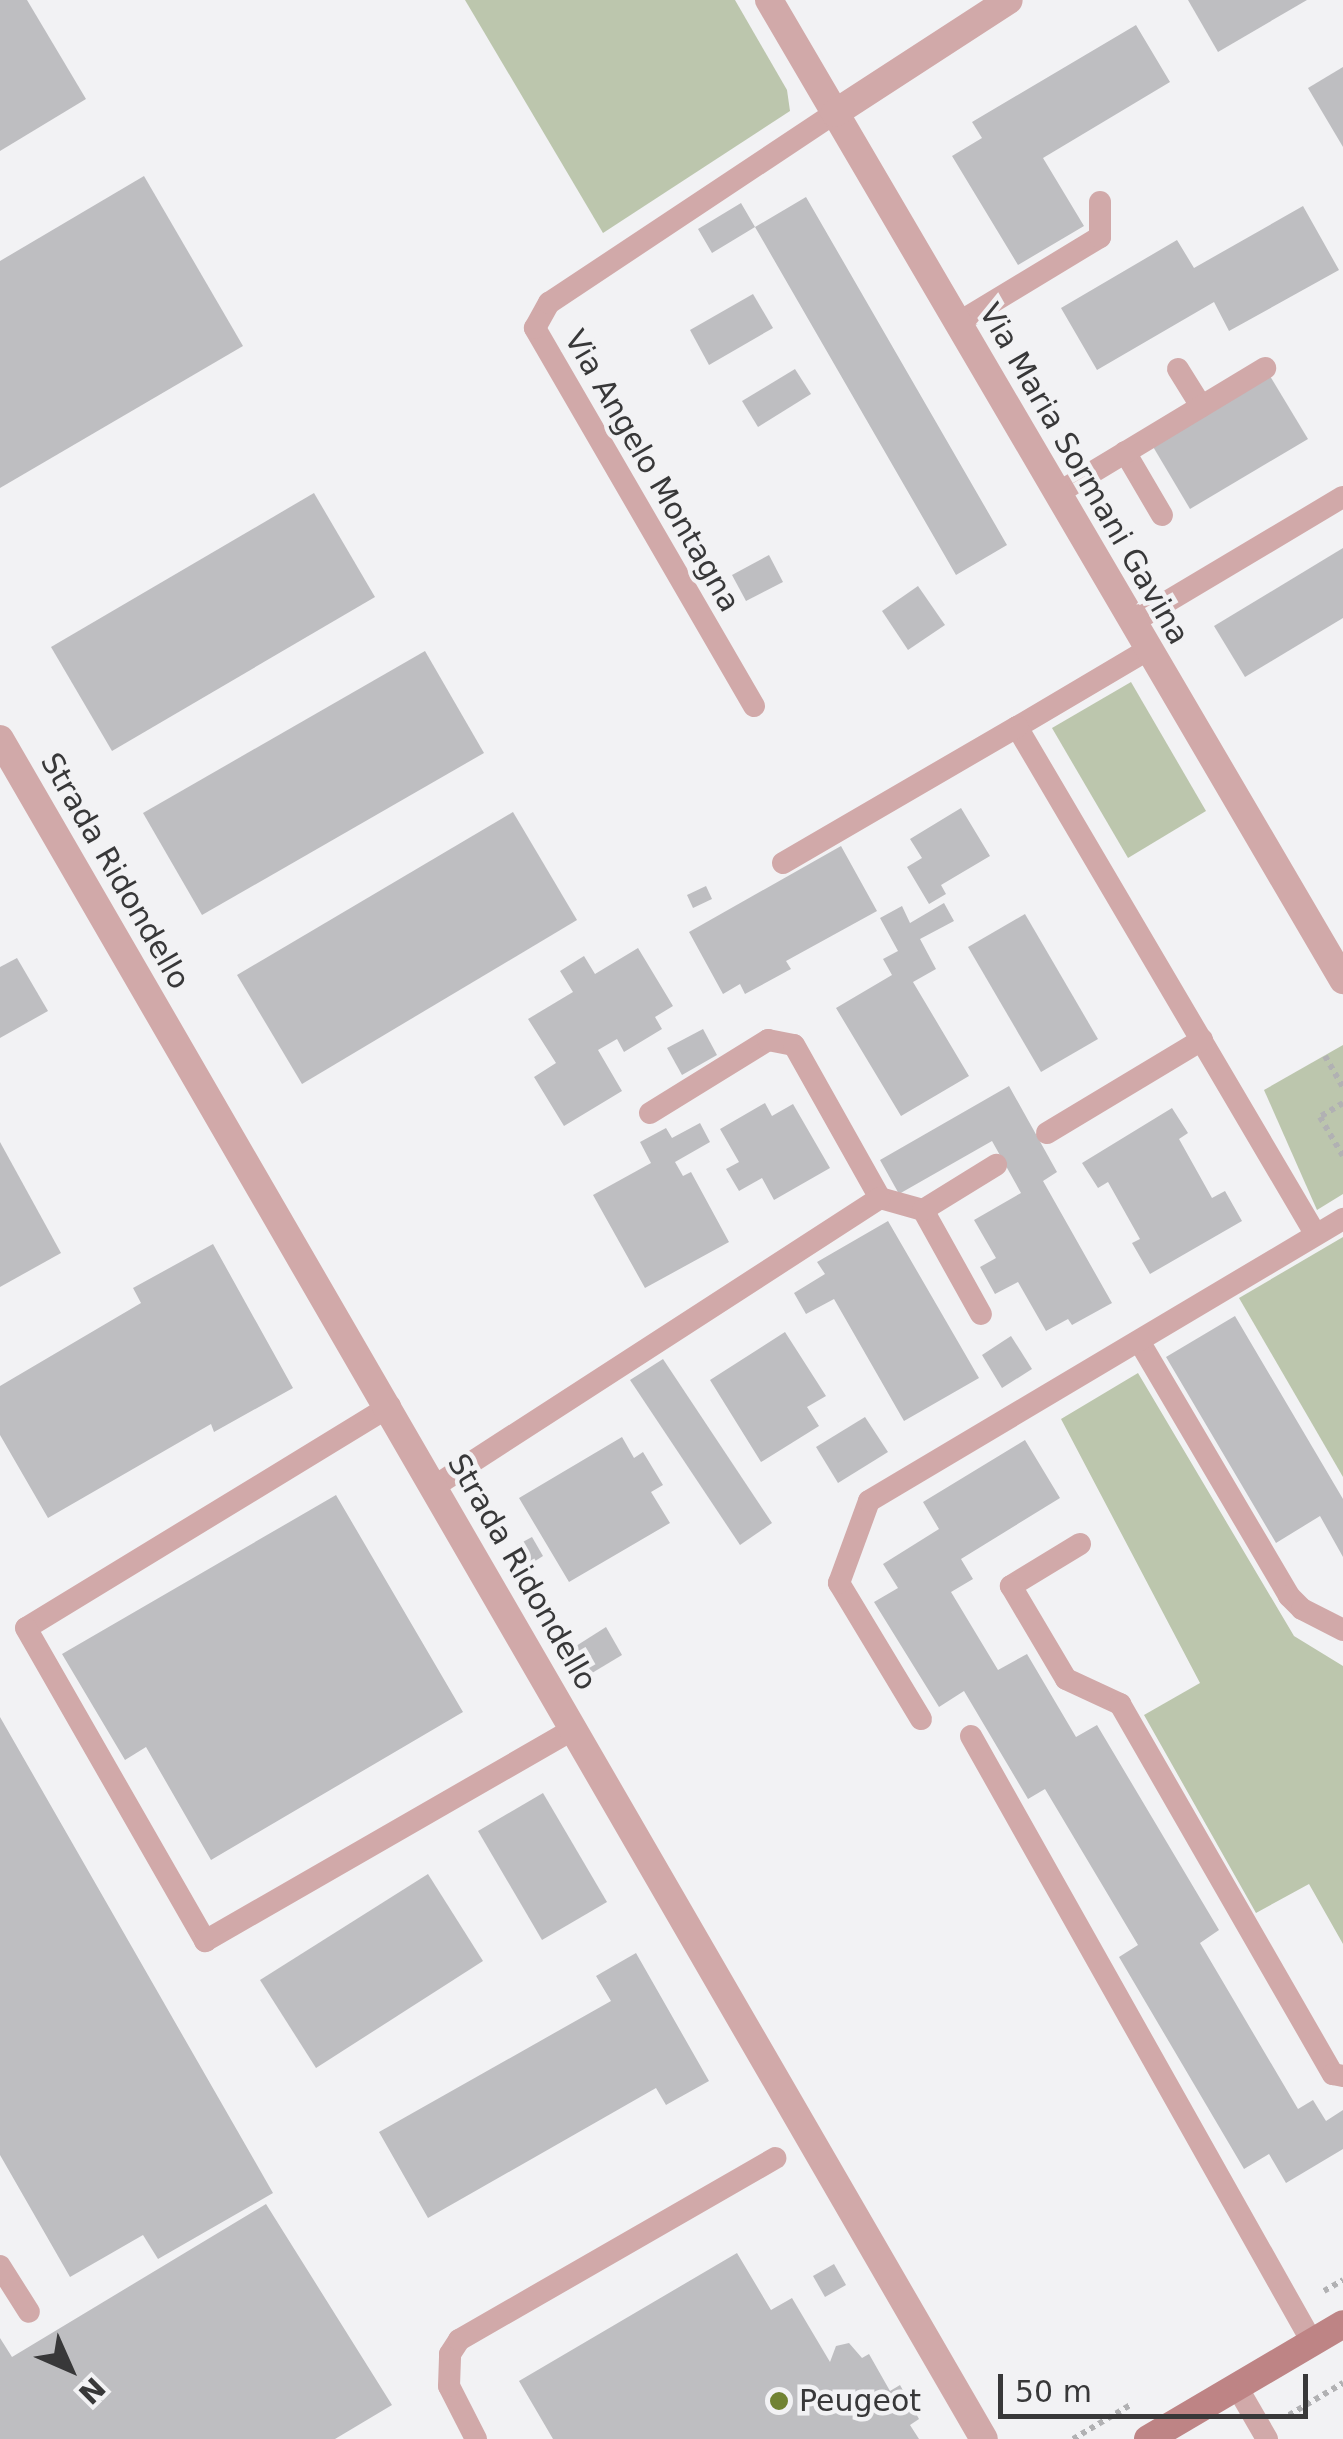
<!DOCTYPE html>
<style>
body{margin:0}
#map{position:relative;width:1343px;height:2439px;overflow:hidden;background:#f2f2f4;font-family:"DejaVu Sans",sans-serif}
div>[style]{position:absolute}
.green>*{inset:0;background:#bcc6ad}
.building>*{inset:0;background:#bebec1}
.path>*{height:6px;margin-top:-3px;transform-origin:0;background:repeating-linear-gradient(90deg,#b1b1b3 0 5px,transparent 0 10px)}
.service>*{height:22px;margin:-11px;padding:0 11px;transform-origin:11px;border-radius:11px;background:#d1a9a9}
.minor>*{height:28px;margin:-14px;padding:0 14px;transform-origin:14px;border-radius:14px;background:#d1a9a9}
.secondary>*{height:28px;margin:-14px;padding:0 14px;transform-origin:14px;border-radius:14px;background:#be8485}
.dots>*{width:28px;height:28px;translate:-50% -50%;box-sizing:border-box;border:5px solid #f2f2f4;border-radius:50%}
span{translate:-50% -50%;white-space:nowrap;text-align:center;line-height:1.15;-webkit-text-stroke:9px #f2f2f4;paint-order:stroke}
.street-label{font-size:30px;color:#383839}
.poi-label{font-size:30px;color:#383839}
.left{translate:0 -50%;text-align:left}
.north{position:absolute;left:20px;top:2319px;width:100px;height:100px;-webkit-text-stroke:8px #f2f2f4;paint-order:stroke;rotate:135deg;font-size:28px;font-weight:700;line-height:40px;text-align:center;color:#383839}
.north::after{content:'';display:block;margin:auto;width:35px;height:45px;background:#383839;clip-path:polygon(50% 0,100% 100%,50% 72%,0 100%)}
.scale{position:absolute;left:998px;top:2374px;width:310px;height:45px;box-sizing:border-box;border:5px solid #383839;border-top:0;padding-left:12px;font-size:30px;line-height:35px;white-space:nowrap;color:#383839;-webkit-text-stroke:8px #f2f2f4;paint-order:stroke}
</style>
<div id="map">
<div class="green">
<div style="clip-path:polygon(465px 0,735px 0,787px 90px,790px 111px,603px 233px)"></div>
<div style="clip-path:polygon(1131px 682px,1206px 811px,1128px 858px,1052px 728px)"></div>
<div style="clip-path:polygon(1343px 1045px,1343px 1194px,1317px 1210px,1264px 1090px)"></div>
<div style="clip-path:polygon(1343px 1237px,1343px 1477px,1239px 1298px)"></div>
<div style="clip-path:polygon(1138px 1373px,1294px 1636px,1343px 1666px,1343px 1944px,1309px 1884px,1256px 1913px,1144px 1715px,1200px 1683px,1061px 1419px)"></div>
</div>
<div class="building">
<div style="clip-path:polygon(0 0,27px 0,86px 99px,0 151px)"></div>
<div style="clip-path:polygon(1188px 0,1307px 0,1218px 52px)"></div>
<div style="clip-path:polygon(1136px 25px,1170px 82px,1043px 158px,1084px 226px,1018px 265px,952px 156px,982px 138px,972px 122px)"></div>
<div style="clip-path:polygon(1343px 67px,1343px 147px,1308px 88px)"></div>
<div style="clip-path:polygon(144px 176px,243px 346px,0 488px,0 261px)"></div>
<div style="clip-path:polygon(806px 197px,1007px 545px,956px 575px,755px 227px,712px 253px,698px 229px,741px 203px,755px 227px)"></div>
<div style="clip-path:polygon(1303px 206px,1339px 270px,1229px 331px,1214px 302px,1097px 370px,1061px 308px,1177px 240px,1194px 268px)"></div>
<div style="clip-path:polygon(753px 294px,773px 328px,709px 365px,690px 330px)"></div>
<div style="clip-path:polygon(795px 369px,811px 394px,758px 427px,742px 401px)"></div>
<div style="clip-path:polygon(1270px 376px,1308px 439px,1190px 509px,1152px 445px)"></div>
<div style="clip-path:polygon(314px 493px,375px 597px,112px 751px,51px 647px)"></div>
<div style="clip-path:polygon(1343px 548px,1343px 618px,1245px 677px,1214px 626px)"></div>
<div style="clip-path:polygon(769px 555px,783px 582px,746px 601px,732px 575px)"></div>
<div style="clip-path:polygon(918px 586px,945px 625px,908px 650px,882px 611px)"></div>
<div style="clip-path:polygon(425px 651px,484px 753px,202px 915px,143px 813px)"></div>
<div style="clip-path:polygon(961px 808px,990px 856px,941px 885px,946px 894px,929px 904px,907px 867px,922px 858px,910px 839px)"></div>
<div style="clip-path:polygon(513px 812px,577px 920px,302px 1084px,237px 975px)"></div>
<div style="clip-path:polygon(841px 846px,877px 911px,786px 961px,791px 969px,745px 994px,740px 984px,723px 994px,689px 932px)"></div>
<div style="clip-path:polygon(706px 886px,712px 899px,693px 908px,687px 895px)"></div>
<div style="clip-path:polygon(944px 903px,954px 921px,920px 939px,936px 969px,913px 982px,969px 1076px,901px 1116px,836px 1008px,892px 975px,883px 959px,898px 951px,880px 918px,902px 906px,910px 923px)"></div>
<div style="clip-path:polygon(1025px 914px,1098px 1039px,1041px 1072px,968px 947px)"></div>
<div style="clip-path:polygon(638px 948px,673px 1006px,655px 1017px,662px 1029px,624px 1052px,617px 1039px,598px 1050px,622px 1091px,564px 1126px,534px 1077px,556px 1063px,528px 1019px,573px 992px,560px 971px,584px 956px,595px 974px)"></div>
<div style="clip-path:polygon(17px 958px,48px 1011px,0 1038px,0 967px)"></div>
<div style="clip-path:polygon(703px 1029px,717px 1055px,682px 1075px,667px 1048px)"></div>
<div style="clip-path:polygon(1009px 1086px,1057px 1172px,1043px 1181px,1112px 1303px,1072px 1325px,1068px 1319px,1046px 1331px,1018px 1282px,995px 1294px,980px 1267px,996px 1258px,974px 1220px,1021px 1193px,992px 1141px,899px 1194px,880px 1160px)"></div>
<div style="clip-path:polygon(765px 1103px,772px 1116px,793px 1104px,830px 1168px,774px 1200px,762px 1178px,739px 1191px,726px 1169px,739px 1162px,720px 1129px)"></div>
<div style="clip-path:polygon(1172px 1108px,1188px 1133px,1179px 1139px,1212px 1198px,1225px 1191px,1242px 1221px,1150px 1274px,1132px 1243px,1140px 1239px,1108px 1182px,1098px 1188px,1082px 1163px)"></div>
<div style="clip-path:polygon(700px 1123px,710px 1142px,675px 1162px,683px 1176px,691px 1172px,729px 1242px,645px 1288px,593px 1195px,651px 1163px,640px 1142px,666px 1128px,672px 1138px)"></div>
<div style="clip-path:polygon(0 1142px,61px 1253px,0 1287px)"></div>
<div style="clip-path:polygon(888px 1221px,979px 1378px,904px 1421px,834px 1299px,806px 1314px,794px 1293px,825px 1274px,817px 1262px)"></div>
<div style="clip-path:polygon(213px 1244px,293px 1388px,214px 1432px,211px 1424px,48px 1518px,0 1435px,0 1386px,141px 1303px,133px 1288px)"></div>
<div style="clip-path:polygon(1235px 1316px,1343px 1499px,1343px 1557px,1320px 1516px,1276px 1543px,1166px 1357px)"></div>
<div style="clip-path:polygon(785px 1332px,826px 1396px,807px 1407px,819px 1426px,761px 1462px,710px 1380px)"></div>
<div style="clip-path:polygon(1011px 1336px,1032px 1369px,1002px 1388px,982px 1355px)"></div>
<div style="clip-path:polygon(663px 1359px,772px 1523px,740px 1545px,630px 1380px)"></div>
<div style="clip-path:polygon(865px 1417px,888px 1452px,838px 1483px,816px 1447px)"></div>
<div style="clip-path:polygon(622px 1437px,634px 1458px,643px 1452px,663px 1485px,651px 1492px,670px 1523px,569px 1582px,519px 1498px)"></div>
<div style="clip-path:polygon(1025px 1440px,1060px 1498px,961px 1559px,973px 1579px,951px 1592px,998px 1670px,1027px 1654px,1076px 1737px,1097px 1725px,1219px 1930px,1200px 1943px,1298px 2109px,1313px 2100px,1326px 2121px,1343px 2110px,1343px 2149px,1286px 2183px,1269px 2154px,1244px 2169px,1119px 1957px,1138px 1945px,1045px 1789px,1028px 1799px,964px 1691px,939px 1707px,874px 1602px,898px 1588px,883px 1564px,939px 1529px,923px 1502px)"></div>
<div style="clip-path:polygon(336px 1495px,463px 1712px,211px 1860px,146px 1747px,125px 1760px,62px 1654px)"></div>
<div style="clip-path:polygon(532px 1537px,543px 1556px,529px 1565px,517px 1545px)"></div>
<div style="clip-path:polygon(606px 1627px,622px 1655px,592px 1673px,576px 1646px)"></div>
<div style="clip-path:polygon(0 1717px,273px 2193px,158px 2259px,143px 2235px,70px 2277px,0 2155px)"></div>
<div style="clip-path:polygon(543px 1793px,607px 1902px,542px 1940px,478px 1831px)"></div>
<div style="clip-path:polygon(428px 1874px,483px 1961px,316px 2068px,260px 1980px)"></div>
<div style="clip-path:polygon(636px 1953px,709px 2081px,666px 2105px,656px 2088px,428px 2218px,379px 2132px,611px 2001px,596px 1976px)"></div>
<div style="clip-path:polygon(266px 2204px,392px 2405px,335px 2439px,0 2439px,0 2338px,12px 2357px)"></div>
<div style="clip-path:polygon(737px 2253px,771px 2310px,792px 2298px,830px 2362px,836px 2346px,849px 2343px,862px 2358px,869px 2354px,890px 2391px,900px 2385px,919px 2419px,910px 2425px,919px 2439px,553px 2439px,519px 2381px)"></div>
<div style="clip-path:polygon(834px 2264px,846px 2285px,825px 2297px,813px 2276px)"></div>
</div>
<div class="path">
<div style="left:1325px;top:1056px;width:36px;rotate:60deg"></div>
<div style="left:1343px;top:1103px;width:27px;rotate:149deg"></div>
<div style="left:1320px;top:1117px;width:45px;rotate:59.5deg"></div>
<div style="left:1324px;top:2291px;width:22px;rotate:-30deg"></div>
<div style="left:1289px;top:2415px;width:63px;rotate:-30.7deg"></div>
<div style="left:1073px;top:2439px;width:69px;rotate:-30.7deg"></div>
</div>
<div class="service">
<div style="left:958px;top:323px;width:166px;rotate:-31.2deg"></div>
<div style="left:1100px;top:237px;width:35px;rotate:-90deg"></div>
<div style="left:1178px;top:369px;width:44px;rotate:58.1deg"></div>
<div style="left:1125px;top:452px;width:73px;rotate:59.6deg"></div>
<div style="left:1058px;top:493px;width:242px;rotate:-31.1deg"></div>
<div style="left:1133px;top:622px;width:244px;rotate:-30.8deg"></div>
<div style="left:1149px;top:649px;width:153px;rotate:149.4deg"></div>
<div style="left:1017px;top:727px;width:589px;rotate:59.52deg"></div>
<div style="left:754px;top:706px;width:437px;rotate:-120.1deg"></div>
<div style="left:535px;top:328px;width:29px;rotate:-61deg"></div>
<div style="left:549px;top:303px;width:343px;rotate:-33.6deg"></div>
<div style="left:783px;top:863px;width:271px;rotate:-30.2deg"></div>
<div style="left:650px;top:1113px;width:139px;rotate:-31.7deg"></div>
<div style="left:768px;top:1040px;width:26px;rotate:11deg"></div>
<div style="left:794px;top:1045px;width:176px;rotate:60.7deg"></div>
<div style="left:880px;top:1198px;width:45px;rotate:15.6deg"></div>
<div style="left:923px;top:1210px;width:119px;rotate:60.9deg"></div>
<div style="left:1047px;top:1133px;width:181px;rotate:-31deg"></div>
<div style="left:923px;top:1210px;width:86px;rotate:-31.7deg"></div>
<div style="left:1139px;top:1341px;width:296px;rotate:59.5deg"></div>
<div style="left:1289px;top:1596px;width:18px;rotate:45deg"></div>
<div style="left:1302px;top:1609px;width:46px;rotate:27.1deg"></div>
<div style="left:390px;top:1406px;width:426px;rotate:148.6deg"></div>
<div style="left:26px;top:1628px;width:361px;rotate:60.2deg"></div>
<div style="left:205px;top:1941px;width:427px;rotate:-29.9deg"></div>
<div style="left:435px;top:1486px;width:530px;rotate:-32.91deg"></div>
<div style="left:1080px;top:1544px;width:81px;rotate:148.7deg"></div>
<div style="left:1011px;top:1586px;width:108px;rotate:59.4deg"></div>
<div style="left:1066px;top:1679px;width:60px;rotate:24.8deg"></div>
<div style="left:1120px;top:1704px;width:427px;rotate:60.1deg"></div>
<div style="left:1333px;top:2074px;width:10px;rotate:11deg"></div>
<div style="left:921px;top:1719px;width:159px;rotate:-121.1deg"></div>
<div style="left:839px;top:1583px;width:87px;rotate:-69.9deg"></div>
<div style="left:869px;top:1501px;width:552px;rotate:-30.75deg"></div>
<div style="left:971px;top:1736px;width:695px;rotate:60.63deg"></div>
<div style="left:0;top:2266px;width:54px;rotate:57.8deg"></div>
<div style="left:1237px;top:2387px;width:60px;rotate:60deg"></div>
<div style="left:476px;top:2439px;width:59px;rotate:-117deg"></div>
<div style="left:449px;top:2386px;width:32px;rotate:-88deg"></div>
<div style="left:450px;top:2354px;width:17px;rotate:-57deg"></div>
<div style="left:459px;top:2340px;width:365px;rotate:-29.9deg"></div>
</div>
<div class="minor">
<div style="left:769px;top:0;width:1136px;rotate:59.64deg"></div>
<div style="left:835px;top:113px;width:207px;rotate:-33deg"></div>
<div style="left:0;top:739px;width:1964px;rotate:59.94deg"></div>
</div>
<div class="secondary">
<div style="left:1148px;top:2439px;width:226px;rotate:-30.5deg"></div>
</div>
<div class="dots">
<div style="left:779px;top:2401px;background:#718333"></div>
</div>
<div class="street-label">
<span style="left:652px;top:471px;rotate:60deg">Via Angelo Montagna</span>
<span style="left:1084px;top:474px;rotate:60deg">Via Maria Sormani Gavina</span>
<span style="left:115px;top:871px;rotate:60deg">Strada Ridondello</span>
<span style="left:522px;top:1572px;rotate:60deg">Strada Ridondello</span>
</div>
<div class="poi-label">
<span class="left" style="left:799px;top:2401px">Peugeot</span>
</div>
<div class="north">N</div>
<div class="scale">50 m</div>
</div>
